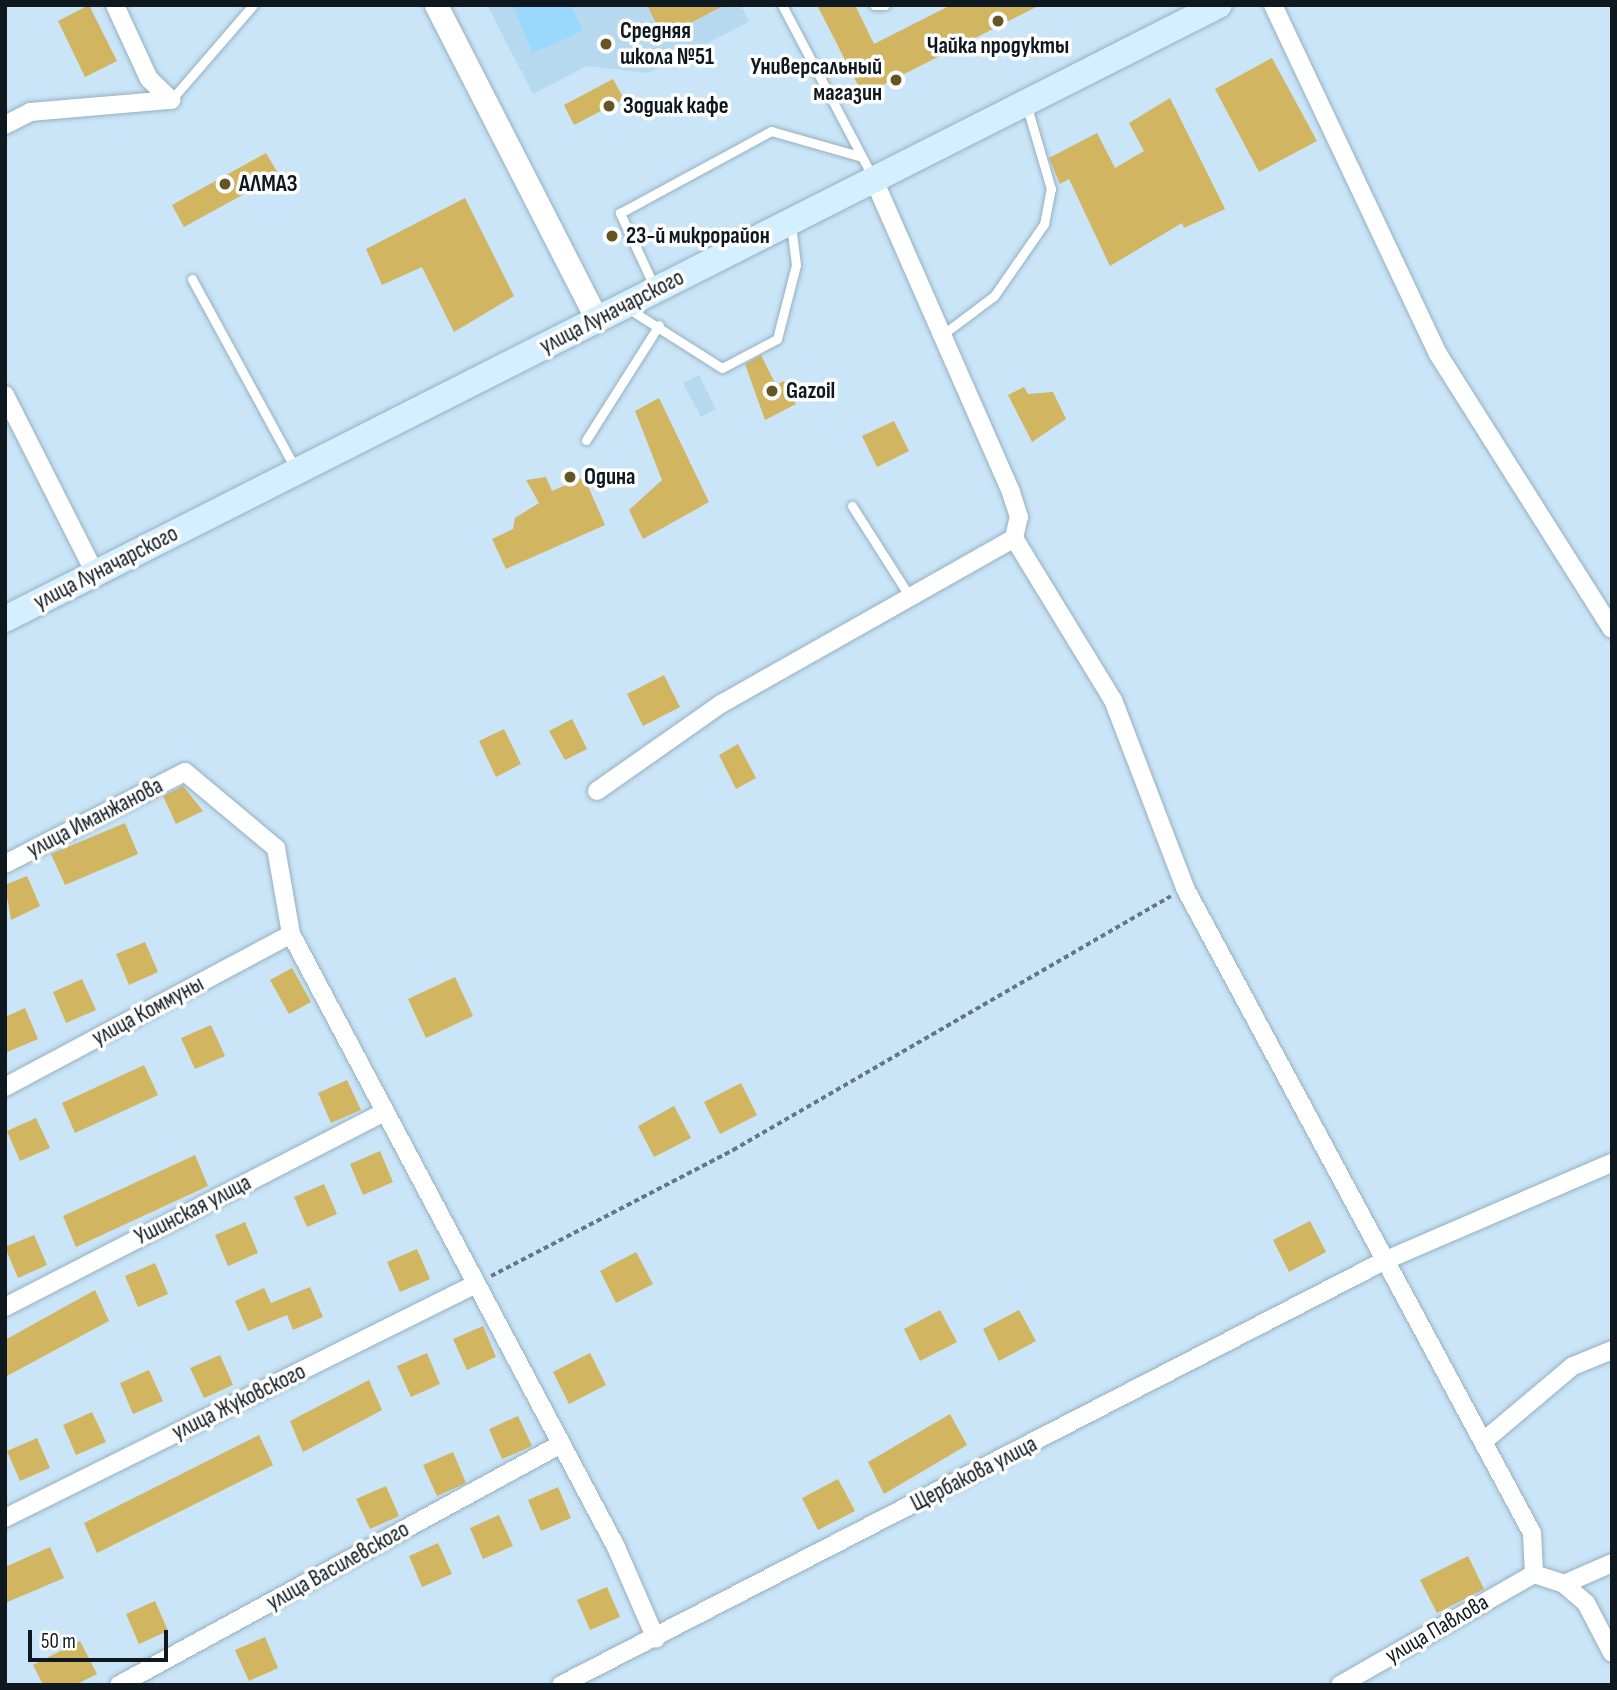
<!DOCTYPE html>
<meta charset="utf-8">
<style>
body{margin:0}
#map{position:relative;width:1617px;height:1690px;overflow:hidden;background:#c9e5f7;font-family:"Sofia Sans Condensed",sans-serif}
div>[style]{position:absolute}
.built>*{inset:0;background:#b7d9f0}
.green>*{inset:0;background:#9bd8fe}
.building>*{inset:0;background:#d1b560}
.path>*{height:3.5px;margin-top:-1.75px;transform-origin:0;background:repeating-linear-gradient(90deg,#647782 0 5px,transparent 0 8.5px)}
.roads{filter:drop-shadow(0 0 2px #95b0c1) drop-shadow(0 0 2px #95b0c1)}
.service>*{height:9px;margin:-4.5px;padding:0 4.5px;transform-origin:4.5px;border-radius:4.5px;background:#fff}
.minor>*{height:18px;margin:-9px;padding:0 9px;transform-origin:9px;border-radius:9px;background:#fff}
.tertiary>*{height:23px;margin:-11.5px;padding:0 11.5px;transform-origin:11.5px;border-radius:11.5px;background:#fff}
.secondary>*{height:26px;margin:-13px;padding:0 13px;transform-origin:13px;border-radius:13px;background:#d4efff}
.dots>*{width:19px;height:19px;translate:-50% -50%;box-sizing:border-box;border:4px solid #fff;border-radius:50%}
span{translate:-50% -50%;white-space:nowrap;text-align:center;line-height:1.15;-webkit-text-stroke:7px #fff;paint-order:stroke}
.poi-label{font-size:23px;color:#0e181e;font-weight:700}
.left{translate:0 -50%;text-align:left}
.right{translate:-100% -50%;text-align:right}
.street-label{font-size:23px;color:#0e181e}
.frame{position:absolute;inset:0;border:7px solid #0e181e;pointer-events:none}
.scale{position:absolute;left:28px;top:1630px;width:140px;height:32px;box-sizing:border-box;border:4px solid #0e181e;border-top:0;padding-left:9px;font-size:21px;line-height:24px;white-space:nowrap;color:#0e181e;-webkit-text-stroke:5px #fff;paint-order:stroke}
</style>
<div id="map">
<div class="built">
<div style="clip-path:polygon(487px 5px,741px 5px,749px 22px,648px 73px,587px 66px,533px 94px)"></div>
<div style="clip-path:polygon(699px 375px,716px 409px,701px 417px,683px 383px)"></div>
</div>
<div class="green">
<div style="clip-path:polygon(512px 5px,571px 5px,583px 31px,533px 53px)"></div>
</div>
<div class="building">
<div style="clip-path:polygon(89px 5px,117px 61px,85px 77px,58px 21px)"></div>
<div style="clip-path:polygon(647px 5px,725px 5px,663px 37px)"></div>
<div style="clip-path:polygon(817px 5px,855px 5px,874px 44px,951px 5px,1040px 5px,863px 95px)"></div>
<div style="clip-path:polygon(1272px 58px,1317px 141px,1259px 172px,1215px 89px)"></div>
<div style="clip-path:polygon(613px 79px,624px 99px,574px 125px,564px 105px)"></div>
<div style="clip-path:polygon(1170px 98px,1225px 209px,1184px 228px,1182px 223px,1110px 266px,1069px 179px,1060px 184px,1049px 158px,1097px 133px,1115px 168px,1144px 151px,1129px 123px)"></div>
<div style="clip-path:polygon(266px 153px,279px 175px,184px 227px,172px 205px)"></div>
<div style="clip-path:polygon(465px 198px,514px 296px,454px 332px,422px 267px,382px 285px,366px 249px)"></div>
<div style="clip-path:polygon(761px 355px,776px 385px,784px 381px,796px 404px,765px 420px,745px 364px)"></div>
<div style="clip-path:polygon(1024px 387px,1028px 394px,1053px 392px,1066px 419px,1032px 442px,1008px 395px)"></div>
<div style="clip-path:polygon(659px 398px,709px 502px,643px 539px,629px 510px,662px 480px,635px 411px)"></div>
<div style="clip-path:polygon(894px 421px,909px 451px,877px 467px,862px 436px)"></div>
<div style="clip-path:polygon(546px 477px,552px 491px,584px 477px,605px 525px,506px 569px,492px 539px,513px 529px,515px 518px,539px 503px,526px 480px)"></div>
<div style="clip-path:polygon(664px 675px,680px 707px,643px 726px,627px 694px)"></div>
<div style="clip-path:polygon(572px 719px,587px 749px,565px 760px,549px 731px)"></div>
<div style="clip-path:polygon(504px 729px,521px 764px,496px 777px,479px 741px)"></div>
<div style="clip-path:polygon(738px 744px,756px 778px,736px 789px,719px 755px)"></div>
<div style="clip-path:polygon(183px 786px,203px 811px,176px 824px,163px 796px)"></div>
<div style="clip-path:polygon(125px 823px,138px 854px,65px 885px,51px 854px)"></div>
<div style="clip-path:polygon(27px 876px,40px 906px,11px 920px,5px 885px)"></div>
<div style="clip-path:polygon(145px 942px,158px 972px,129px 985px,116px 954px)"></div>
<div style="clip-path:polygon(292px 968px,311px 1002px,289px 1014px,270px 980px)"></div>
<div style="clip-path:polygon(455px 977px,473px 1016px,426px 1038px,408px 999px)"></div>
<div style="clip-path:polygon(82px 979px,96px 1010px,66px 1023px,53px 992px)"></div>
<div style="clip-path:polygon(25px 1008px,38px 1039px,5px 1053px,5px 1017px)"></div>
<div style="clip-path:polygon(211px 1025px,225px 1056px,195px 1069px,181px 1038px)"></div>
<div style="clip-path:polygon(144px 1065px,158px 1095px,75px 1133px,62px 1103px)"></div>
<div style="clip-path:polygon(347px 1080px,361px 1110px,331px 1123px,318px 1093px)"></div>
<div style="clip-path:polygon(741px 1083px,757px 1115px,720px 1134px,704px 1102px)"></div>
<div style="clip-path:polygon(674px 1106px,691px 1138px,654px 1157px,638px 1126px)"></div>
<div style="clip-path:polygon(36px 1118px,50px 1148px,20px 1161px,7px 1131px)"></div>
<div style="clip-path:polygon(380px 1151px,393px 1182px,363px 1195px,350px 1164px)"></div>
<div style="clip-path:polygon(195px 1155px,208px 1186px,76px 1247px,63px 1216px)"></div>
<div style="clip-path:polygon(324px 1184px,337px 1214px,307px 1227px,294px 1197px)"></div>
<div style="clip-path:polygon(1310px 1221px,1326px 1252px,1289px 1272px,1273px 1240px)"></div>
<div style="clip-path:polygon(245px 1222px,258px 1253px,228px 1266px,215px 1235px)"></div>
<div style="clip-path:polygon(34px 1235px,47px 1265px,18px 1278px,5px 1247px)"></div>
<div style="clip-path:polygon(417px 1249px,430px 1279px,400px 1292px,387px 1262px)"></div>
<div style="clip-path:polygon(636px 1252px,653px 1284px,616px 1303px,600px 1271px)"></div>
<div style="clip-path:polygon(155px 1263px,168px 1294px,138px 1307px,125px 1276px)"></div>
<div style="clip-path:polygon(310px 1287px,323px 1317px,293px 1330px,287px 1315px,248px 1331px,235px 1301px,264px 1288px,271px 1303px)"></div>
<div style="clip-path:polygon(95px 1290px,109px 1321px,5px 1377px,5px 1340px)"></div>
<div style="clip-path:polygon(940px 1310px,957px 1342px,920px 1361px,904px 1329px)"></div>
<div style="clip-path:polygon(1019px 1310px,1036px 1341px,999px 1361px,983px 1329px)"></div>
<div style="clip-path:polygon(483px 1326px,496px 1357px,467px 1370px,453px 1339px)"></div>
<div style="clip-path:polygon(427px 1353px,440px 1384px,411px 1397px,397px 1366px)"></div>
<div style="clip-path:polygon(590px 1353px,606px 1385px,569px 1404px,553px 1372px)"></div>
<div style="clip-path:polygon(220px 1355px,233px 1385px,204px 1398px,190px 1368px)"></div>
<div style="clip-path:polygon(149px 1370px,163px 1401px,133px 1414px,120px 1383px)"></div>
<div style="clip-path:polygon(369px 1380px,382px 1410px,303px 1452px,290px 1421px)"></div>
<div style="clip-path:polygon(92px 1412px,106px 1442px,76px 1455px,63px 1425px)"></div>
<div style="clip-path:polygon(950px 1414px,967px 1445px,884px 1494px,868px 1462px)"></div>
<div style="clip-path:polygon(518px 1416px,532px 1446px,502px 1459px,489px 1429px)"></div>
<div style="clip-path:polygon(259px 1435px,273px 1465px,97px 1553px,84px 1523px)"></div>
<div style="clip-path:polygon(37px 1438px,50px 1468px,20px 1481px,7px 1451px)"></div>
<div style="clip-path:polygon(453px 1452px,466px 1483px,437px 1496px,423px 1465px)"></div>
<div style="clip-path:polygon(838px 1479px,855px 1511px,818px 1530px,802px 1498px)"></div>
<div style="clip-path:polygon(386px 1486px,399px 1516px,370px 1529px,356px 1499px)"></div>
<div style="clip-path:polygon(558px 1487px,571px 1518px,541px 1531px,528px 1500px)"></div>
<div style="clip-path:polygon(499px 1515px,513px 1546px,483px 1559px,470px 1528px)"></div>
<div style="clip-path:polygon(438px 1543px,452px 1574px,422px 1587px,409px 1556px)"></div>
<div style="clip-path:polygon(50px 1547px,64px 1578px,5px 1603px,5px 1567px)"></div>
<div style="clip-path:polygon(1468px 1556px,1484px 1589px,1437px 1613px,1420px 1580px)"></div>
<div style="clip-path:polygon(607px 1587px,620px 1617px,590px 1630px,577px 1600px)"></div>
<div style="clip-path:polygon(155px 1601px,168px 1631px,139px 1644px,126px 1614px)"></div>
<div style="clip-path:polygon(265px 1637px,278px 1668px,249px 1681px,235px 1650px)"></div>
<div style="clip-path:polygon(80px 1641px,97px 1674px,75px 1685px,43px 1685px,33px 1665px)"></div>
</div>
<div class="path">
<div style="left:491px;top:1276px;width:273px;rotate:-27.5deg"></div>
<div style="left:733px;top:1150px;width:506px;rotate:-30.11deg"></div>
</div>
<div class="roads">
<div class="service">
<div style="left:782px;top:5px;width:193px;rotate:62.2deg"></div>
<div style="left:874px;top:5px;width:11px"></div>
<div style="left:171px;top:100px;width:125px;rotate:-49.2deg"></div>
<div style="left:192px;top:279px;width:217px;rotate:61.4deg"></div>
<div style="left:654px;top:286px;width:81px;rotate:-115deg"></div>
<div style="left:620px;top:213px;width:172px;rotate:-28.5deg"></div>
<div style="left:771px;top:131px;width:91px;rotate:15.9deg"></div>
<div style="left:629px;top:309px;width:110px;rotate:32.4deg"></div>
<div style="left:722px;top:368px;width:62px;rotate:-27.8deg"></div>
<div style="left:777px;top:339px;width:76px;rotate:-75.6deg"></div>
<div style="left:796px;top:265px;width:40px;rotate:-97.1deg"></div>
<div style="left:942px;top:335px;width:65px;rotate:-36.9deg"></div>
<div style="left:994px;top:296px;width:88px;rotate:-55.2deg"></div>
<div style="left:1044px;top:224px;width:36px;rotate:-79deg"></div>
<div style="left:1051px;top:189px;width:85px;rotate:-106.3deg"></div>
<div style="left:586px;top:440px;width:136px;rotate:-57.6deg"></div>
<div style="left:852px;top:506px;width:108px;rotate:57.5deg"></div>
</div>
<div class="minor">
<div style="left:1273px;top:5px;width:386px;rotate:64.7deg"></div>
<div style="left:1438px;top:354px;width:325px;rotate:57.7deg"></div>
<div style="left:5px;top:125px;width:28px;rotate:-27deg"></div>
<div style="left:30px;top:112px;width:142px;rotate:-4.9deg"></div>
<div style="left:171px;top:100px;width:30px;rotate:-136deg"></div>
<div style="left:149px;top:79px;width:81px;rotate:-114.7deg"></div>
<div style="left:5px;top:395px;width:199px;rotate:63.2deg"></div>
<div style="left:1014px;top:538px;width:190px;rotate:58.6deg"></div>
<div style="left:1113px;top:700px;width:201px;rotate:69deg"></div>
<div style="left:1185px;top:888px;width:732px;rotate:61.72deg"></div>
<div style="left:1532px;top:1533px;width:41px;rotate:87.2deg"></div>
<div style="left:1534px;top:1574px;width:32px;rotate:18deg"></div>
<div style="left:1564px;top:1584px;width:29px;rotate:41deg"></div>
<div style="left:1586px;top:1603px;width:56px;rotate:62.5deg"></div>
<div style="left:597px;top:791px;width:151px;rotate:-35.1deg"></div>
<div style="left:721px;top:704px;width:337px;rotate:-29.5deg"></div>
<div style="left:1014px;top:538px;width:22px;rotate:-77deg"></div>
<div style="left:1019px;top:517px;width:26px;rotate:-108deg"></div>
<div style="left:1011px;top:492px;width:341px;rotate:-113.7deg"></div>
<div style="left:5px;top:864px;width:202px;rotate:-27.1deg"></div>
<div style="left:185px;top:772px;width:119px;rotate:39.9deg"></div>
<div style="left:276px;top:848px;width:87px;rotate:80.1deg"></div>
<div style="left:291px;top:934px;width:694px;rotate:62.07deg"></div>
<div style="left:616px;top:1547px;width:100px;rotate:66.5deg"></div>
<div style="left:5px;top:1087px;width:324px;rotate:-28.1deg"></div>
<div style="left:5px;top:1307px;width:424px;rotate:-27.2deg"></div>
<div style="left:1485px;top:1440px;width:115px;rotate:-40.1deg"></div>
<div style="left:1573px;top:1366px;width:42px;rotate:-22.3deg"></div>
<div style="left:5px;top:1518px;width:521px;rotate:-26.42deg"></div>
<div style="left:1564px;top:1584px;width:52px;rotate:-23.6deg"></div>
<div style="left:119px;top:1685px;width:499px;rotate:-28.6deg"></div>
<div style="left:561px;top:1685px;width:926px;rotate:-27.26deg"></div>
<div style="left:1384px;top:1261px;width:248px;rotate:-23.3deg"></div>
<div style="left:1340px;top:1685px;width:224px;rotate:-29.8deg"></div>
</div>
<div class="tertiary">
<div style="left:436px;top:5px;width:354px;rotate:62.9deg"></div>
</div>
<div class="secondary">
<div style="left:5px;top:619px;width:1360px;rotate:-26.83deg"></div>
</div>
</div>
<div class="dots">
<div style="left:998px;top:21px;background:#655523"></div>
<div style="left:606px;top:44px;background:#655523"></div>
<div style="left:896px;top:80px;background:#655523"></div>
<div style="left:609px;top:106px;background:#655523"></div>
<div style="left:225px;top:184px;background:#655523"></div>
<div style="left:612px;top:236px;background:#655523"></div>
<div style="left:772px;top:391px;background:#655523"></div>
<div style="left:570px;top:477px;background:#655523"></div>
</div>
<div class="poi-label">
<span class="left" style="left:620px;top:44px">Средняя<br>школа №51</span>
<span style="left:998px;top:46px">Чайка продукты</span>
<span class="right" style="left:882px;top:80px">Универсальный<br>магазин</span>
<span class="left" style="left:623px;top:106px">Зодиак кафе</span>
<span class="left" style="left:239px;top:184px">АЛМАЗ</span>
<span class="left" style="left:626px;top:236px">23-й микрорайон</span>
<span class="left" style="left:786px;top:391px">Gazoil</span>
<span class="left" style="left:584px;top:477px">Одина</span>
</div>
<div class="street-label">
<span style="left:612px;top:312px;rotate:-27deg">улица Луначарского</span>
<span style="left:106px;top:568px;rotate:-27deg">улица Луначарского</span>
<span style="left:95px;top:818px;rotate:-27deg">улица Иманжанова</span>
<span style="left:148px;top:1011px;rotate:-28deg">улица Коммуны</span>
<span style="left:193px;top:1210px;rotate:-27deg">Ушинская улица</span>
<span style="left:239px;top:1402px;rotate:-26deg">улица Жуковского</span>
<span style="left:974px;top:1474px;rotate:-27deg">Щербакова улица</span>
<span style="left:338px;top:1566px;rotate:-29deg">улица Василевского</span>
<span style="left:1437px;top:1629px;rotate:-30deg">улица Павлова</span>
</div>
<div class="frame"></div>
<div class="scale">50 m</div>
</div>
